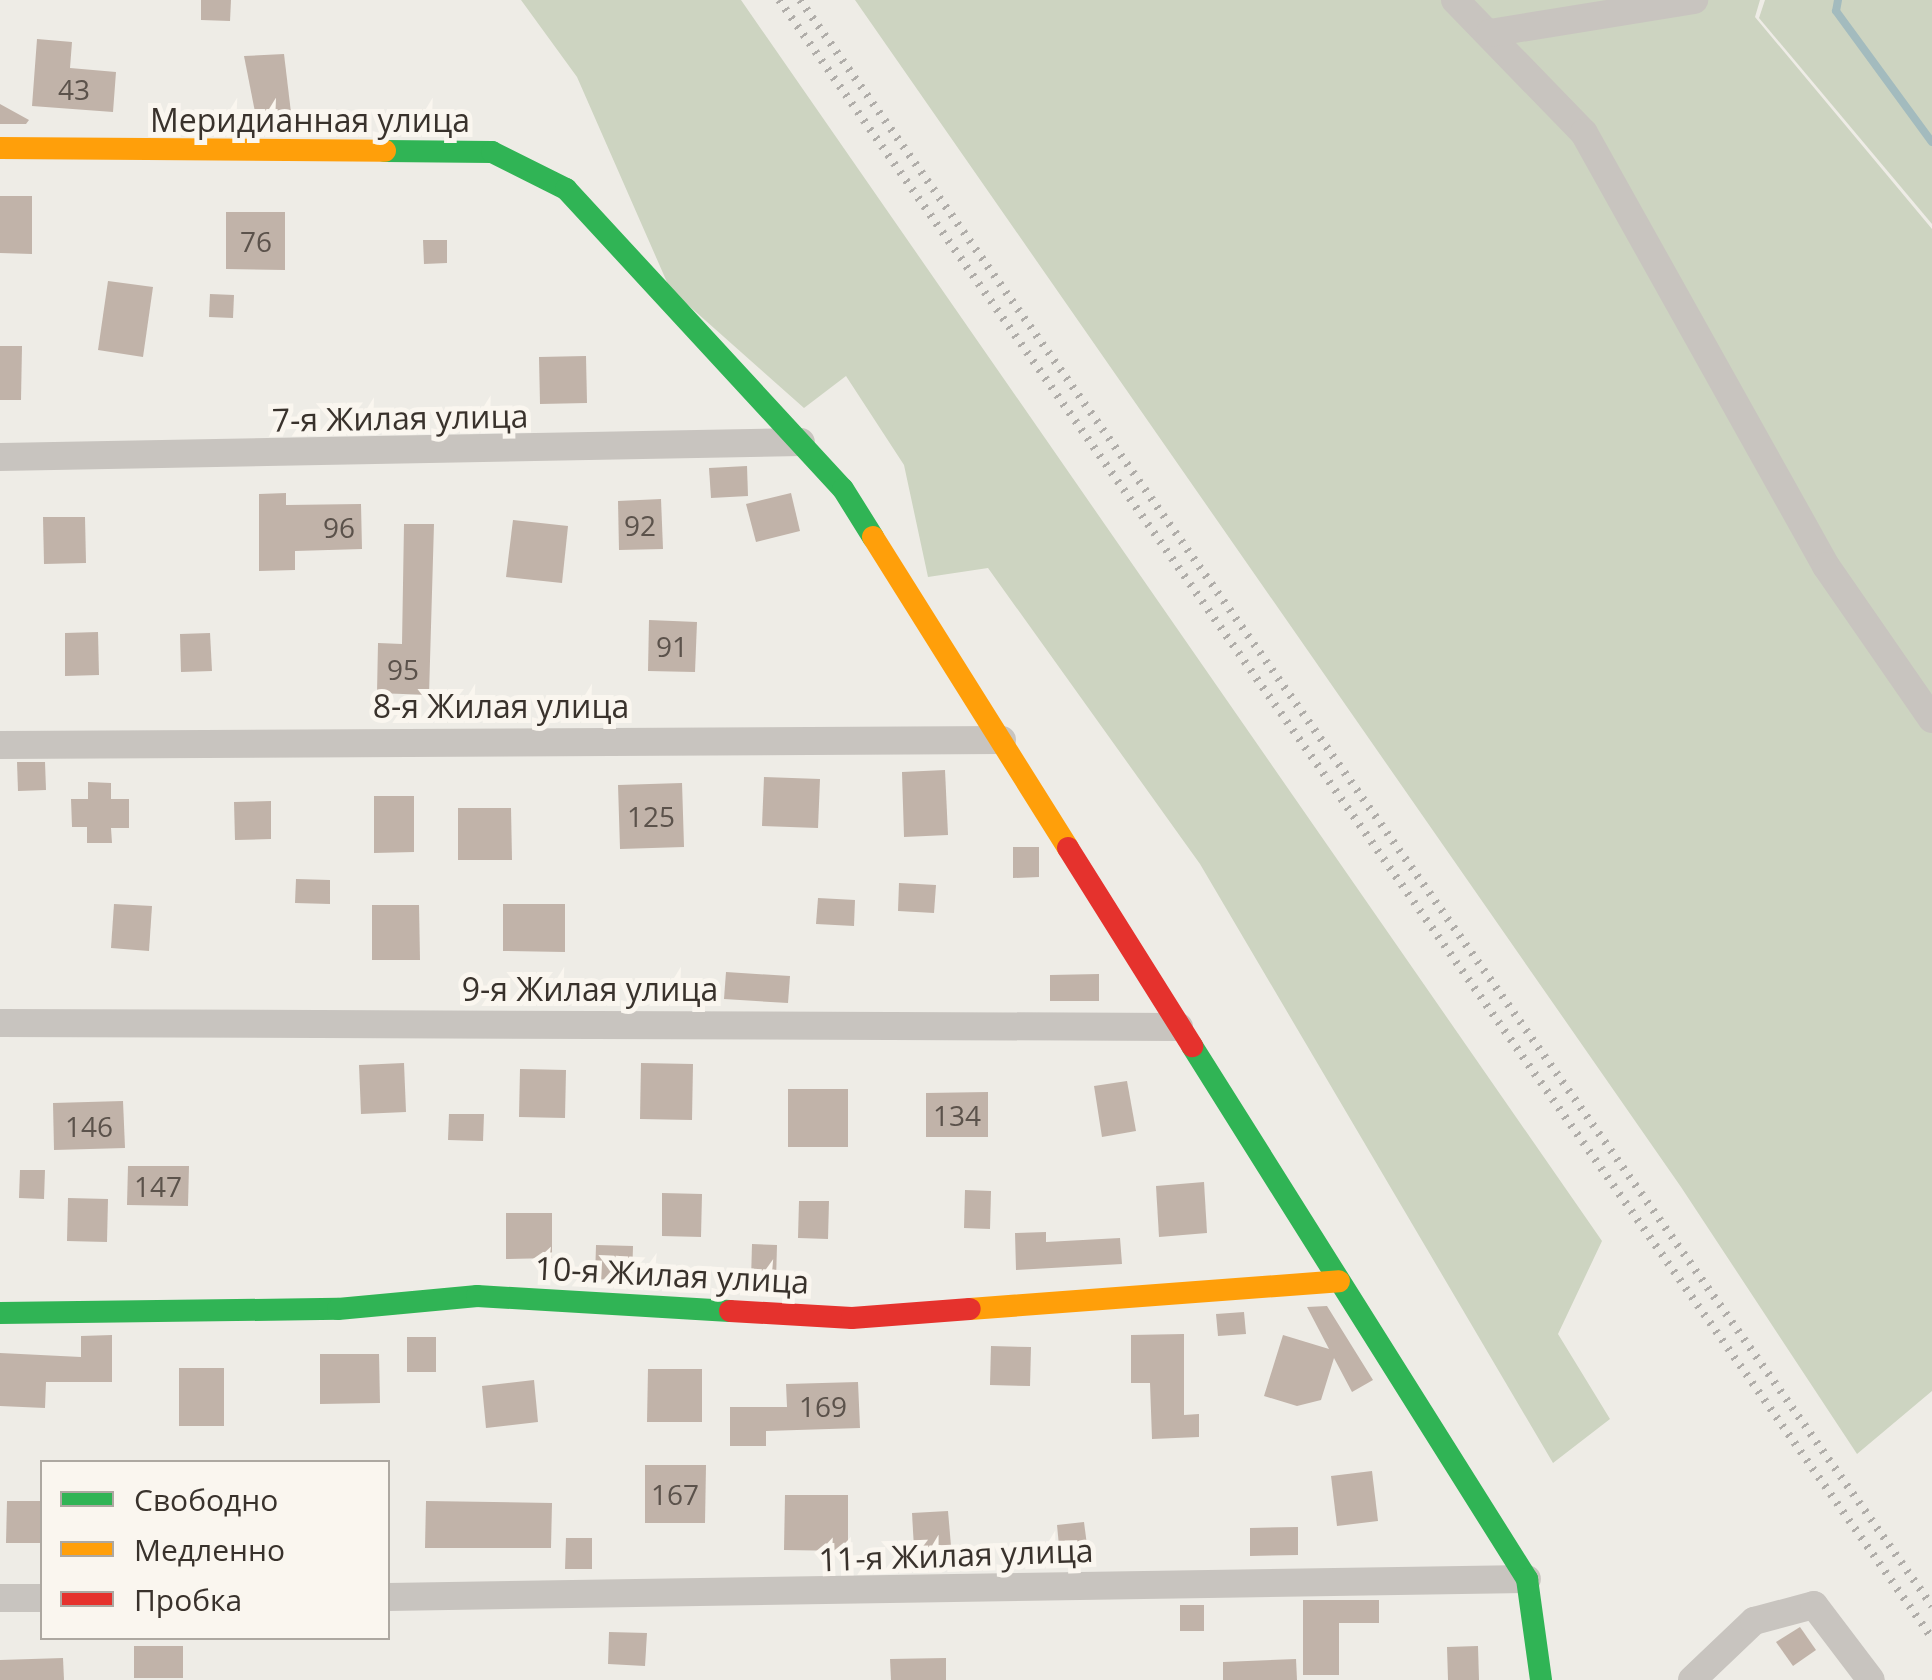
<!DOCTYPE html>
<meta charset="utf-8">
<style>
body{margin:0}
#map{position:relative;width:1932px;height:1680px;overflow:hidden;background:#eeece6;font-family:"Open Sans",sans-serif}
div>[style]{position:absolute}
.green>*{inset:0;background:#cdd4c1}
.stream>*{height:8px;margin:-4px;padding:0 4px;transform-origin:4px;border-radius:4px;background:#a3bbbe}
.building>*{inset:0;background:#c1b3a9}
.street>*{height:28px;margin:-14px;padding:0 14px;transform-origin:14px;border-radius:14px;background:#c8c4bf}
.fast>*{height:22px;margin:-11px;padding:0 11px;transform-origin:11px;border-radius:11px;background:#30b455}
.slow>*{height:22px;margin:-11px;padding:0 11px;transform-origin:11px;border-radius:11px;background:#ff9f0a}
.jam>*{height:22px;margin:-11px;padding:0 11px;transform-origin:11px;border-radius:11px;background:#e5322d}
.rail>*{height:8px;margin-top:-4px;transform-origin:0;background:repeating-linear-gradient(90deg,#b0ada9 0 2.5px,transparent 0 10.5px)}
span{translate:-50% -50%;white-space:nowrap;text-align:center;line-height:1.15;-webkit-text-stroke:10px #faf6ef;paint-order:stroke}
.number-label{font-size:28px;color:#5b524b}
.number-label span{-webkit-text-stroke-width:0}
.street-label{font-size:32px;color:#39322c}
.legend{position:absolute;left:40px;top:1460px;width:350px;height:180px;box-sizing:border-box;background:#faf6ef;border:2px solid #ada8a1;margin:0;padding:12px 18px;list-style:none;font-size:30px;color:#39322c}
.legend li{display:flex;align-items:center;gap:20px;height:50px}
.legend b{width:50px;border:2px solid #ada8a1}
</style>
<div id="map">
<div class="green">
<div style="clip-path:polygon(521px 0,741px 0,1602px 1241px,1558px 1334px,1610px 1419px,1553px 1463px,1200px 864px,988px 568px,928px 577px,904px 465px,846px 376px,804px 408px,670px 289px,577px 77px)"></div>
<div style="clip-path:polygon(855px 0,1760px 0,1755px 17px,1932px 229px,1932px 1391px,1857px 1454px,1681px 1187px)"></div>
<div style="clip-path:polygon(1765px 0,1932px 0,1932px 224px,1759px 18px)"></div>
</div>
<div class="stream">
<div style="left:1838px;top:0;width:11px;rotate:100deg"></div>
<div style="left:1836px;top:11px;width:162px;rotate:53.8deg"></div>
</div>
<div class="building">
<div style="clip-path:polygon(201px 0,231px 0,230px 21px,201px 20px)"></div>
<div style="clip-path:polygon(37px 39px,72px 42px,70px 68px,116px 72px,113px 112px,32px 106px)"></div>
<div style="clip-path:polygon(284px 54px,292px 121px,257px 122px,244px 56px)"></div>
<div style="clip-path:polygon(0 104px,29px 120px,26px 124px,0 124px)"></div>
<div style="clip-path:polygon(0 196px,32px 196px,32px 254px,0 253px)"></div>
<div style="clip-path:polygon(226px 212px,285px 212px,285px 270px,226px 269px)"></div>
<div style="clip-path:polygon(423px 240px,447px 240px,447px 263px,424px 264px)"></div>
<div style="clip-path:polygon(108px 281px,153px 287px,143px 357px,98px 350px)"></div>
<div style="clip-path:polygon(210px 294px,234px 295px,233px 318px,209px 317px)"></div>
<div style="clip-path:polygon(0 346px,22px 346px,21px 400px,0 400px)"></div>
<div style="clip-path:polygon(586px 356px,587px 403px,540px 404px,539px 357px)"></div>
<div style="clip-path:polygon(747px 466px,748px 496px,711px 498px,709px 468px)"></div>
<div style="clip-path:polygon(286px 493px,286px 505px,361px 504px,362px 549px,295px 551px,295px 570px,259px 571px,259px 494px)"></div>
<div style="clip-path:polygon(791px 493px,800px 531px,756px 542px,746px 504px)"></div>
<div style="clip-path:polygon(661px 499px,663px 549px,619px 550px,618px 501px)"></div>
<div style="clip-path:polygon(43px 517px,85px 517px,86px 563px,44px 564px)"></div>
<div style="clip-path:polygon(513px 520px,568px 526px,562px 583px,506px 577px)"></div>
<div style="clip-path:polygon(404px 524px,434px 524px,429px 695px,377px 693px,378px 643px,402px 644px)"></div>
<div style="clip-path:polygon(649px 620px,697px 622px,695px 672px,648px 671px)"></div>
<div style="clip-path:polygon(98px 632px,99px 675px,65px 676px,65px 633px)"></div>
<div style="clip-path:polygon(210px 633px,212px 671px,181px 672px,180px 634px)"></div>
<div style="clip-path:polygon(17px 762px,45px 762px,46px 790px,18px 791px)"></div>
<div style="clip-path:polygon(945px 770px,948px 835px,904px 837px,902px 772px)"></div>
<div style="clip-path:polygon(764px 777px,820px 779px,818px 828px,762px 826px)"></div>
<div style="clip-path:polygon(88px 782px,111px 783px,111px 799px,129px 799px,129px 828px,111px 828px,112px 843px,87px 843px,87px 827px,72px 827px,71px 799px,88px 799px)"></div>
<div style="clip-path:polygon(682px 783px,684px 847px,620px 849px,618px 785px)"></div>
<div style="clip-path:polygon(374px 796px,414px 796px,414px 852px,374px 853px)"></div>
<div style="clip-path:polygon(271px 801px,271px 839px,235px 840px,234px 802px)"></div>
<div style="clip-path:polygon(458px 808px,511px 808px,512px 860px,458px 860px)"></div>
<div style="clip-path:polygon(1013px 847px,1039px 847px,1039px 877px,1013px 878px)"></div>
<div style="clip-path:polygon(296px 879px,330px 880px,330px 904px,295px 903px)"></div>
<div style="clip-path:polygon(899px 883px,936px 885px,934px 913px,898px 911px)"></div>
<div style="clip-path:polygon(818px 898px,855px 900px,854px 926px,816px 924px)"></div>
<div style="clip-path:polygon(114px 904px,152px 906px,149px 951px,111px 948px)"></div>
<div style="clip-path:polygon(503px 904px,565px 904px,565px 952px,503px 951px)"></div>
<div style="clip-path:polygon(372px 905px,419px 905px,420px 960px,372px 960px)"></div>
<div style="clip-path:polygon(726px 972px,790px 976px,788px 1003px,724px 999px)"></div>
<div style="clip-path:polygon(1099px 974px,1099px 1001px,1050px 1001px,1050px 975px)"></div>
<div style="clip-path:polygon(404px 1063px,406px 1112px,361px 1114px,359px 1065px)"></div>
<div style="clip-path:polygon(641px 1063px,693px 1064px,692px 1120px,640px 1119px)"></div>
<div style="clip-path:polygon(520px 1069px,566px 1070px,565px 1118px,519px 1117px)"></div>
<div style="clip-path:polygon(1127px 1081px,1136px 1131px,1102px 1137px,1094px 1086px)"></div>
<div style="clip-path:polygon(788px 1089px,848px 1089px,848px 1147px,788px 1147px)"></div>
<div style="clip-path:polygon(988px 1092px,988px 1137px,926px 1137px,926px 1093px)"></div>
<div style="clip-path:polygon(123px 1101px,125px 1148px,54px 1150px,53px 1103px)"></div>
<div style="clip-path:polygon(449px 1114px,484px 1114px,483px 1141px,448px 1140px)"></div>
<div style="clip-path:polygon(128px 1166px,189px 1166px,188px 1206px,127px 1205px)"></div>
<div style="clip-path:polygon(20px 1170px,45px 1170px,44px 1199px,19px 1198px)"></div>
<div style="clip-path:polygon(1204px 1182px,1207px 1233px,1159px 1237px,1156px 1186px)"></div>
<div style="clip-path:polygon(965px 1190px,991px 1191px,990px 1229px,964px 1228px)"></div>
<div style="clip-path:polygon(662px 1193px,702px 1194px,701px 1237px,662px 1236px)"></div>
<div style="clip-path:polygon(68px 1198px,108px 1199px,107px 1242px,67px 1241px)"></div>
<div style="clip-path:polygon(799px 1201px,829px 1201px,828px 1239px,798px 1238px)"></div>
<div style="clip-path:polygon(506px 1213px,552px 1213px,552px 1258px,506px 1259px)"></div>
<div style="clip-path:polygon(1046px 1232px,1046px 1242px,1120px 1238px,1122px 1264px,1016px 1270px,1015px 1233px)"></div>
<div style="clip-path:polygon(752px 1244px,777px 1245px,776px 1281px,751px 1280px)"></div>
<div style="clip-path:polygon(596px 1245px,633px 1246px,632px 1281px,595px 1279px)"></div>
<div style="clip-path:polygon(1327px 1306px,1373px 1380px,1352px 1392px,1334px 1358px,1321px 1400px,1297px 1406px,1264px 1396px,1283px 1335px,1329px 1349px,1307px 1307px)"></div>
<div style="clip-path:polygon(1244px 1312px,1246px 1334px,1218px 1336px,1216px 1314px)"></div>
<div style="clip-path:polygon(1184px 1334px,1184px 1415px,1199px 1414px,1199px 1437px,1152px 1439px,1150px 1383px,1131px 1383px,1131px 1335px)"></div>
<div style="clip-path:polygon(112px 1335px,112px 1382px,46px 1382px,45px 1408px,0 1406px,0 1353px,81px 1357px,81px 1336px)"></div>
<div style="clip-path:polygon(407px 1337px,436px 1337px,436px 1372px,407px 1372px)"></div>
<div style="clip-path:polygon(991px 1346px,1031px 1347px,1030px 1386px,990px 1385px)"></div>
<div style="clip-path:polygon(320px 1354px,379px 1354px,380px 1403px,320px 1404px)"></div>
<div style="clip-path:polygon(179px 1368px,224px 1368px,224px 1426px,179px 1426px)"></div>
<div style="clip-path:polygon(648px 1369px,702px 1369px,702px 1422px,647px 1422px)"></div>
<div style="clip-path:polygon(534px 1380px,538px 1422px,486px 1428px,482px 1386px)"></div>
<div style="clip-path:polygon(858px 1382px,860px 1428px,766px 1431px,766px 1446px,730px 1446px,730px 1407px,787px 1407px,786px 1384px)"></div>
<div style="clip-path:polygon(645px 1465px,706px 1465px,705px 1523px,645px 1523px)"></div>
<div style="clip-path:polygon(1372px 1471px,1378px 1521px,1337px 1526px,1331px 1476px)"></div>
<div style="clip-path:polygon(785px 1495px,848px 1495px,848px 1551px,784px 1550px)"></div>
<div style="clip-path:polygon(7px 1501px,42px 1501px,42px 1543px,6px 1543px)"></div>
<div style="clip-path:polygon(426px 1501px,552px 1503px,551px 1548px,425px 1548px)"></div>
<div style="clip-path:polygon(948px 1511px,951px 1546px,914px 1548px,912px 1513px)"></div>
<div style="clip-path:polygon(1084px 1522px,1088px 1553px,1060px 1556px,1057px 1525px)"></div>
<div style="clip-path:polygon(1298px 1527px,1298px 1555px,1250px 1556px,1250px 1528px)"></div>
<div style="clip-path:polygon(566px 1538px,592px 1538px,592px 1569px,565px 1569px)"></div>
<div style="clip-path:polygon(1303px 1600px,1379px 1600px,1379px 1623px,1339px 1623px,1339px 1675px,1303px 1675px)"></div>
<div style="clip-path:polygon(1180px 1605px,1204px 1605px,1204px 1631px,1180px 1631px)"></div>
<div style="clip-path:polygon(1800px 1627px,1816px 1650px,1793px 1666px,1776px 1642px)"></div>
<div style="clip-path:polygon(609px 1632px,647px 1633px,645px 1666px,608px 1664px)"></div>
<div style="clip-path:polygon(134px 1646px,183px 1646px,183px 1678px,134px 1678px)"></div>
<div style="clip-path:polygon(1478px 1646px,1479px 1680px,1448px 1680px,1447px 1647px)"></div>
<div style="clip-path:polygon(63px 1658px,64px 1680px,0 1680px,0 1660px)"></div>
<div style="clip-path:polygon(946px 1658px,946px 1680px,891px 1680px,890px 1659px)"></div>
<div style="clip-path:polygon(1296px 1659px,1297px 1680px,1223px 1680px,1223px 1662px)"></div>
</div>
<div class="street">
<div style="left:1455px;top:0;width:185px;rotate:45.9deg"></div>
<div style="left:1584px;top:133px;width:496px;rotate:60.8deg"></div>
<div style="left:1826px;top:566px;width:186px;rotate:55.3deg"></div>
<div style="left:1490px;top:33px;width:207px;rotate:-9.2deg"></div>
<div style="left:0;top:457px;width:801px;rotate:-1.07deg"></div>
<div style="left:0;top:745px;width:1002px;rotate:-0.29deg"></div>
<div style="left:0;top:1023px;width:1179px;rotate:0.19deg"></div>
<div style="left:388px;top:1597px;width:1139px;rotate:-0.91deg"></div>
<div style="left:0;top:1598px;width:42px"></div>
<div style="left:1692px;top:1680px;width:86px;rotate:-43.6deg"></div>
<div style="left:1754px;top:1621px;width:62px;rotate:-14.9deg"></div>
<div style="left:1814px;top:1605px;width:94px;rotate:52.8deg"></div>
</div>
<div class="fast">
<div style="left:385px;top:151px;width:107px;rotate:0.5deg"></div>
<div style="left:492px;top:152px;width:83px;rotate:26.6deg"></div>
<div style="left:566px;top:189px;width:408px;rotate:47.3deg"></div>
<div style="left:843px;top:489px;width:57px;rotate:58deg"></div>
<div style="left:1192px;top:1046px;width:630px;rotate:57.85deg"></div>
<div style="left:1527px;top:1579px;width:102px;rotate:82.1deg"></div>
<div style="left:0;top:1313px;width:338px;rotate:-0.7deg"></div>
<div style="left:338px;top:1309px;width:140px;rotate:-5.3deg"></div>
<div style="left:477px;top:1296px;width:253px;rotate:3.4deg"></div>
</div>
<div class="slow">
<div style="left:0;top:148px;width:385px;rotate:0.4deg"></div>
<div style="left:873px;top:537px;width:367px;rotate:57.9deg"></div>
<div style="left:970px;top:1309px;width:370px;rotate:-4.3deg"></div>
</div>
<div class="jam">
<div style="left:1068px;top:848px;width:234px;rotate:57.9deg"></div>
<div style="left:730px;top:1311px;width:122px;rotate:3.3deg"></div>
<div style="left:852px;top:1318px;width:118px;rotate:-4.4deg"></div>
</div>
<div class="rail">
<div style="left:779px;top:0;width:2003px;rotate:54.86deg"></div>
<div style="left:800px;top:0;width:1965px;rotate:54.82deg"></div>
</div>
<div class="number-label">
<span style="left:74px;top:89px">43</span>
<span style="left:256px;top:241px">76</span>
<span style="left:640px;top:525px">92</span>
<span style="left:339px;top:527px">96</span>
<span style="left:672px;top:646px">91</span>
<span style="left:403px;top:669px">95</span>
<span style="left:651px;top:816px">125</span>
<span style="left:957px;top:1115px">134</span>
<span style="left:89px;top:1126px">146</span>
<span style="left:158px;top:1186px">147</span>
<span style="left:823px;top:1406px">169</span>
<span style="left:675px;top:1494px">167</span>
</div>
<div class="street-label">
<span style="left:310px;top:120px">Меридианная улица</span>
<span style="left:400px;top:418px;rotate:-1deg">7-я Жилая улица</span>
<span style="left:501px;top:706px">8-я Жилая улица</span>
<span style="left:590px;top:989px">9-я Жилая улица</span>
<span style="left:672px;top:1275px;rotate:3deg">10-я Жилая улица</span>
<span style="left:956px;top:1555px;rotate:-2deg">11-я Жилая улица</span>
</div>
<ul class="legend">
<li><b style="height:12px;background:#30b455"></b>Свободно</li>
<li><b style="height:12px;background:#ff9f0a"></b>Медленно</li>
<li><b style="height:12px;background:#e5322d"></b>Пробка</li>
</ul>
</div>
